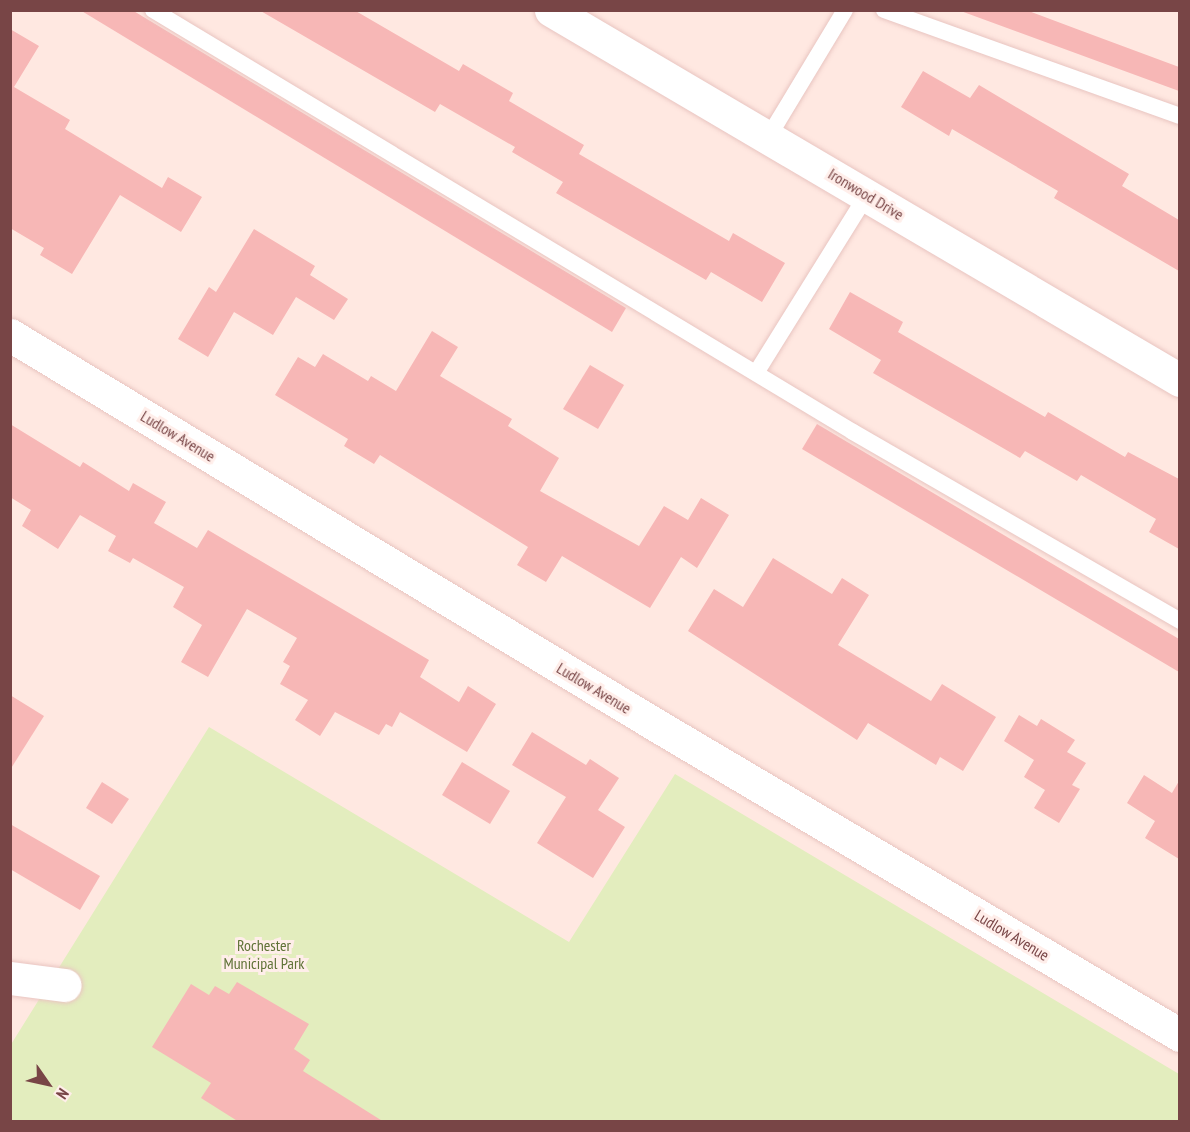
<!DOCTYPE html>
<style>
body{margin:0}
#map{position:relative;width:1190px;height:1132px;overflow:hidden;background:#ffe8e1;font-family:"PT Sans Narrow",sans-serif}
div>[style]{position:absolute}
.green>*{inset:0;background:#e3edbe}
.building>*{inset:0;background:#f7b7b6}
.roads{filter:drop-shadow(0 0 2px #e9c5c1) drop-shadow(0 0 2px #e9c5c1)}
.service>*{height:16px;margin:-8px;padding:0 8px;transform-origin:8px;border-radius:8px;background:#fff}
.minor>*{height:33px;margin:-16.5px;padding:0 16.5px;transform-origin:16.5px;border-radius:16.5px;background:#fff}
span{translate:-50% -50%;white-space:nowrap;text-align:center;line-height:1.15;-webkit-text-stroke:6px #ffeeea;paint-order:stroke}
.street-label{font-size:16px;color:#784546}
.park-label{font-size:16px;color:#607337}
.frame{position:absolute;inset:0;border:12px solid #784546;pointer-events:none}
.north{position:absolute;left:18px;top:1054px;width:60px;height:60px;-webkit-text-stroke:4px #ffeeea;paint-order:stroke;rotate:124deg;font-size:16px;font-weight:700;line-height:24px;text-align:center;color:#784546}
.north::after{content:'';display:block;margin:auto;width:21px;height:27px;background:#784546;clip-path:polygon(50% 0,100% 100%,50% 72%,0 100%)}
</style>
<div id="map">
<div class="green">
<div style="clip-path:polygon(209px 727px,569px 942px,675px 774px,1179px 1074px,1179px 1121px,11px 1121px,10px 1046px)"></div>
</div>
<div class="building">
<div style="clip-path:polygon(80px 10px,132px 10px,626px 308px,612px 332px)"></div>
<div style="clip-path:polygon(259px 10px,354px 10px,459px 71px,463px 64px,513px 93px,509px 101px,584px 145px,579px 154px,729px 241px,733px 233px,785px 263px,762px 302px,711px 272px,706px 280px,556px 193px,563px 182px,512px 152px,515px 147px,440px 104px,435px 112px)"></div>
<div style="clip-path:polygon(958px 10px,1026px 10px,1082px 31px,1179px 67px,1179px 91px)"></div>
<div style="clip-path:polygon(10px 29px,39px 46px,14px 87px,70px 120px,65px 129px,162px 188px,168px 177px,202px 197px,181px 232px,120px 195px,72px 274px,40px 255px,44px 248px,10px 228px)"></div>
<div style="clip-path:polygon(923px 71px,970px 98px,979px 85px,1129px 174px,1122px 186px,1179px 220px,1179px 271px,1054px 198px,1058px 191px,952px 129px,949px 136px,901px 107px)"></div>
<div style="clip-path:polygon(254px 229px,315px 266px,310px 275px,348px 299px,334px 320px,296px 297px,273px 335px,234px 312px,208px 357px,178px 339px,209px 287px,216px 292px)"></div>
<div style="clip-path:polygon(850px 292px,903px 322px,898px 332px,1045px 417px,1048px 412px,1125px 457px,1128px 452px,1179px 479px,1179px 549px,1149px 532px,1156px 519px,1081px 475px,1077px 481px,1025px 451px,1020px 458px,873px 373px,881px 360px,829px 329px)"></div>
<div style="clip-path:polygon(432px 331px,458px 347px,440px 376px,512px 419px,508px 426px,559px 458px,540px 491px,639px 546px,664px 506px,688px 520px,701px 498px,729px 515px,697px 568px,681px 557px,650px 608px,562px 556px,546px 582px,517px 565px,528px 547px,380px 455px,374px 464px,344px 446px,348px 439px,275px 395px,298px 357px,315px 367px,323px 354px,368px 381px,371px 376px,396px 391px)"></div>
<div style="clip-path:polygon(590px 365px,624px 385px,598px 429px,563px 409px)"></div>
<div style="clip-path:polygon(10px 424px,80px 467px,83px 462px,129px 491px,133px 483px,166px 502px,154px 523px,197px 548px,208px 530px,429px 660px,420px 677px,459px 702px,468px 686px,496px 704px,467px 752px,400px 712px,392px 727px,386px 724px,379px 735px,335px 712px,320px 736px,295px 720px,308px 700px,280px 684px,290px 666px,283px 662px,297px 638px,247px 609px,208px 677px,181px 662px,202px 625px,173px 607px,184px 587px,133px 558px,130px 563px,108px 551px,116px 536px,80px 515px,58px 549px,22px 526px,31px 510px,10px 497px)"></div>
<div style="clip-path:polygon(817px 424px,1179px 639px,1179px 672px,802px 449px)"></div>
<div style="clip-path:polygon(773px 558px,832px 594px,842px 578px,869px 595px,838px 645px,931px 701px,942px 684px,996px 717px,963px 771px,940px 757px,936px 765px,868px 723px,857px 740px,688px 631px,714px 589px,743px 607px)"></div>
<div style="clip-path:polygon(10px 695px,44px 716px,10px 770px)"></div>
<div style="clip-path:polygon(1019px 715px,1037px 726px,1041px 719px,1075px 740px,1067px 752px,1086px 763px,1072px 785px,1080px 789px,1059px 823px,1034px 808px,1045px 790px,1024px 777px,1034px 760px,1004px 741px)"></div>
<div style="clip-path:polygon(532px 732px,586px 765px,590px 759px,619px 778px,598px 810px,625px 827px,593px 878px,537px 843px,566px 797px,512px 765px)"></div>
<div style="clip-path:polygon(462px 762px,510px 791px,490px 824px,442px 795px)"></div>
<div style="clip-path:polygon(1144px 775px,1172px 793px,1179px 781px,1179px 859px,1145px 838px,1155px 821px,1127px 803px)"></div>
<div style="clip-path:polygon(102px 782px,129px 799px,112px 824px,86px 808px)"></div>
<div style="clip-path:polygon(10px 824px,100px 876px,80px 910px,10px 869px)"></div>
<div style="clip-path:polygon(237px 982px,309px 1024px,294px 1049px,310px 1060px,303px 1071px,384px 1122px,239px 1122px,201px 1098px,211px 1083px,152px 1047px,191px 984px,209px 995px,215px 986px,229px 994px)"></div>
</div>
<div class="roads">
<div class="service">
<div style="left:153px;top:10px;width:817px;rotate:31.08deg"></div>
<div style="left:853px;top:432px;width:378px;rotate:30deg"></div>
<div style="left:884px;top:10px;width:314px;rotate:19.7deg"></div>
<div style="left:769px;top:136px;width:147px;rotate:-58.9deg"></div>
<div style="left:756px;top:373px;width:210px;rotate:-58.1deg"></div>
</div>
<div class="minor">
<div style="left:551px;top:10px;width:730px;rotate:30.47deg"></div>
<div style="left:10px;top:335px;width:760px;rotate:31.12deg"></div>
<div style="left:661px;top:728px;width:603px;rotate:30.61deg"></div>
<div style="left:10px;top:978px;width:55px;rotate:7.3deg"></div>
</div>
</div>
<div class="street-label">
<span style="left:866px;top:194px;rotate:31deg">Ironwood Drive</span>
<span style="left:178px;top:436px;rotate:31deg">Ludlow Avenue</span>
<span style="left:594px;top:688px;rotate:31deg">Ludlow Avenue</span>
<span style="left:1012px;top:935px;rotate:31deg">Ludlow Avenue</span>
</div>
<div class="park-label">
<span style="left:264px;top:954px">Rochester<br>Municipal Park</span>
</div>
<div class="frame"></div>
<div class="north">N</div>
</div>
